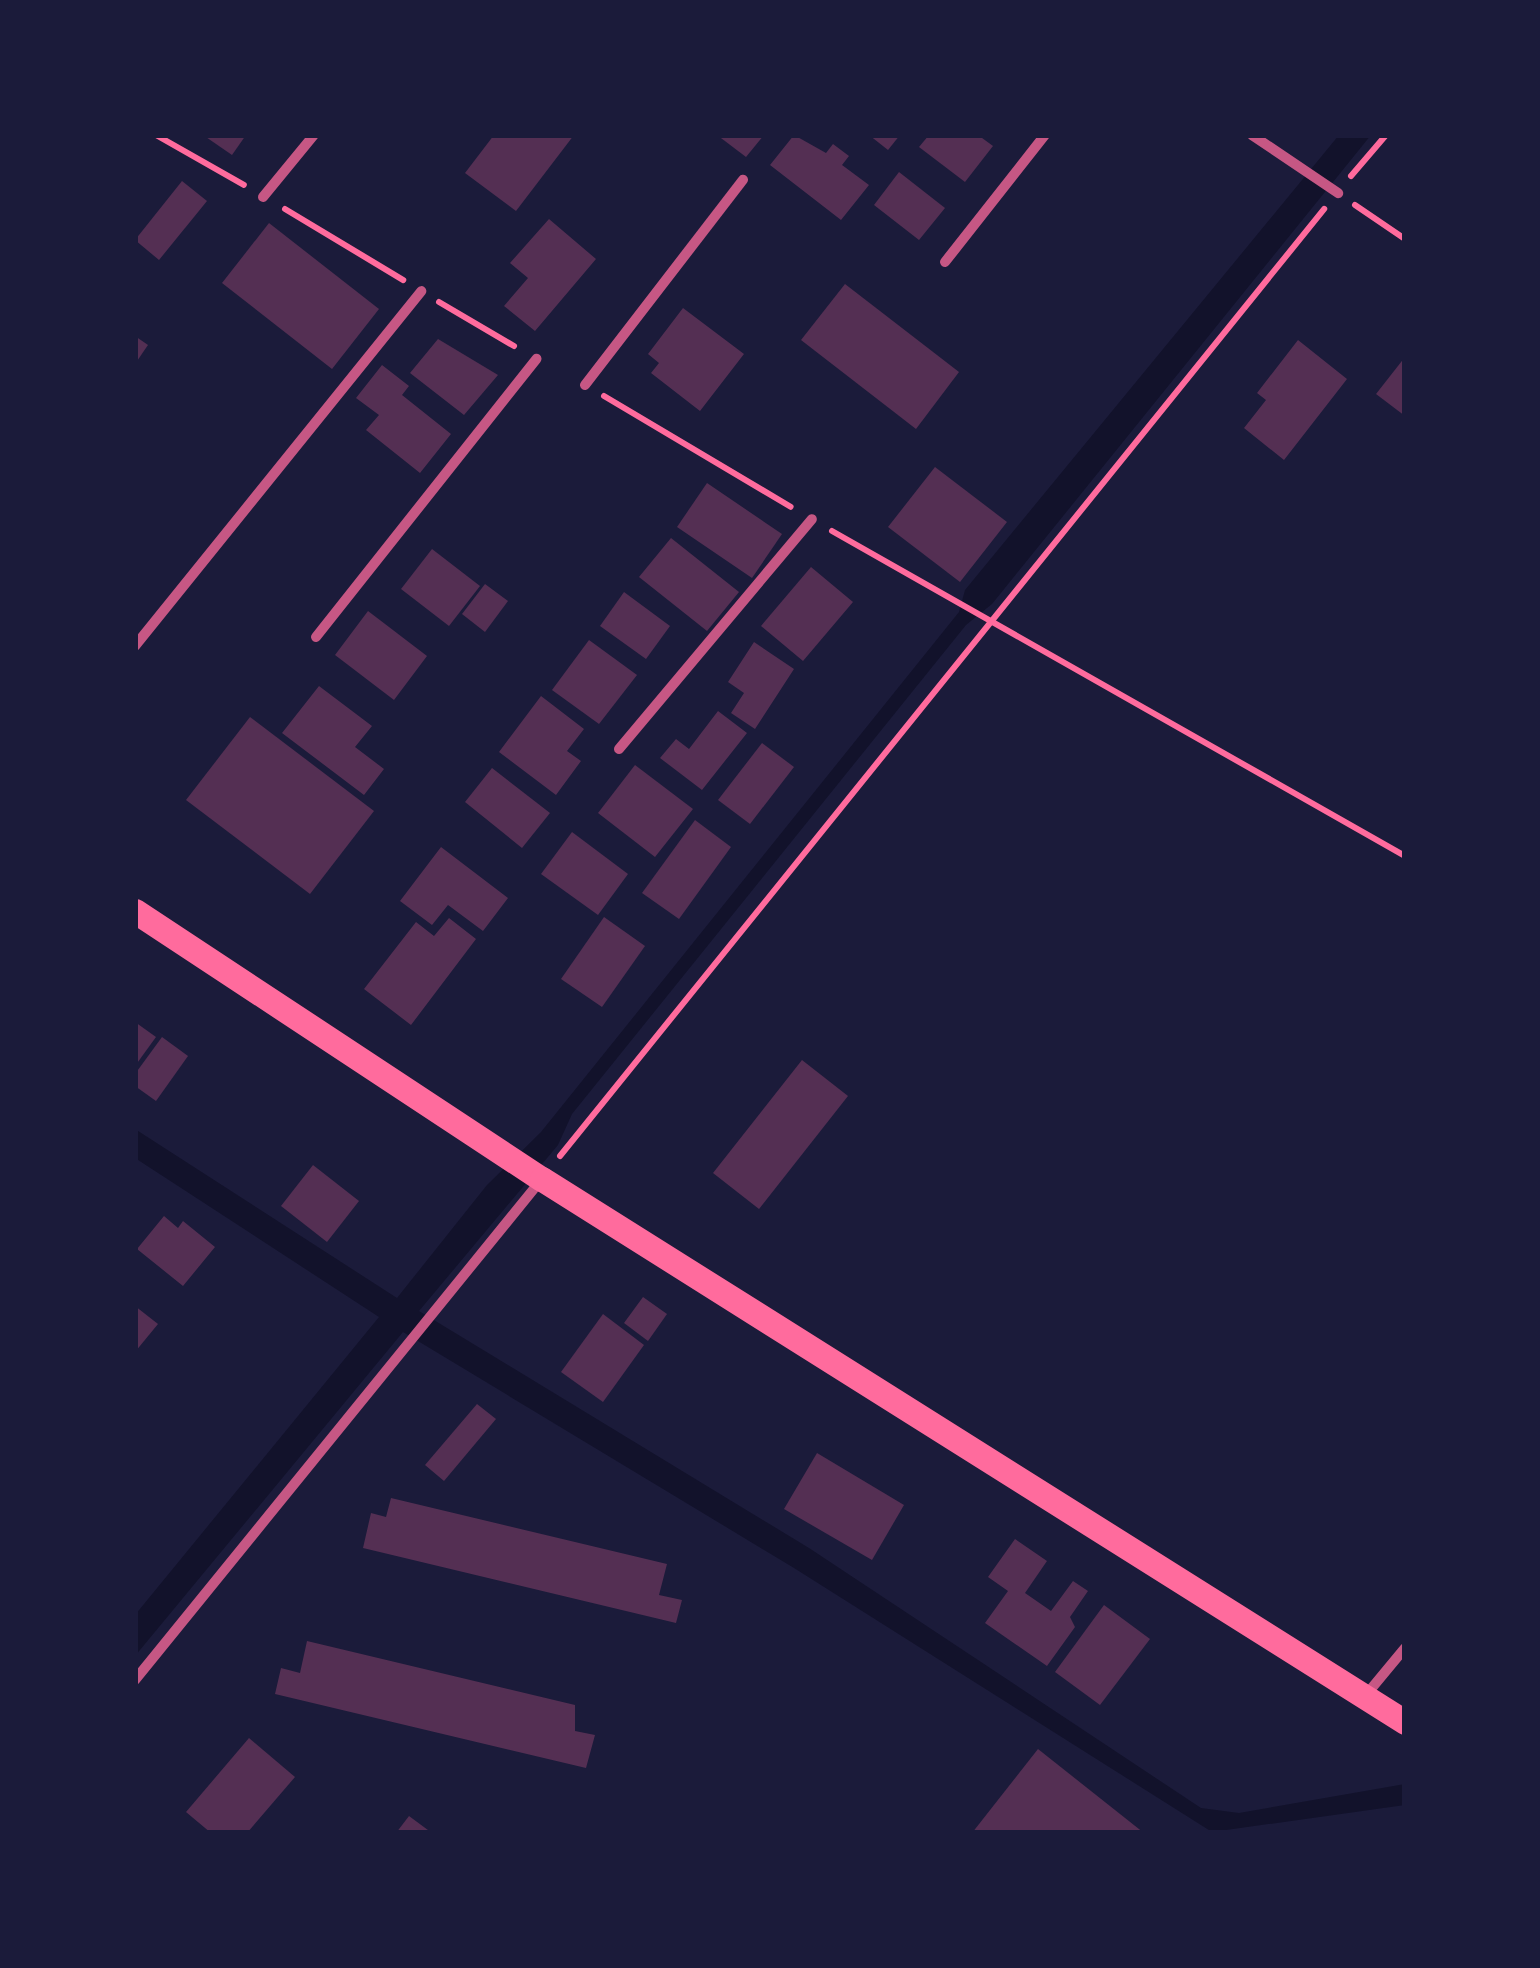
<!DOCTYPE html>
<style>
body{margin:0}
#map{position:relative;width:1540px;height:1968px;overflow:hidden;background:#1b1b3a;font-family:Lato,sans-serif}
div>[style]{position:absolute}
.water>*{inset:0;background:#12122b}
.building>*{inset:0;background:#542f53}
.path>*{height:6px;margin:-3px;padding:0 3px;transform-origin:3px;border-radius:3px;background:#ff6b9d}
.minor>*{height:10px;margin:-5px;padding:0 5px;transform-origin:5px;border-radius:5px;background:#c65784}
.primary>*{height:25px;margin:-12.5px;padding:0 12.5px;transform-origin:12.5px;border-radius:12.5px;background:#ff6b9d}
span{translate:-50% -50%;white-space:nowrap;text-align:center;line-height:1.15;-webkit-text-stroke:9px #1b1b3a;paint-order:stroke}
.frame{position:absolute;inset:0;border:138px solid #1b1b3a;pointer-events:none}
</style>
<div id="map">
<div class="water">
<div style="clip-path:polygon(1339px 135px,1371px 135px,992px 604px,966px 625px,572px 1114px,558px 1145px,419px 1311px,809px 1548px,1201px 1808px,1239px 1813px,1405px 1784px,1405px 1805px,1212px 1832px,794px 1568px,403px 1332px,135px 1656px,135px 1615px,379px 1317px,135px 1158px,135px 1129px,397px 1298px,487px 1185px,541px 1132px,959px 612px,965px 590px)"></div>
</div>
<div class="building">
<div style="clip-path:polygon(203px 135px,246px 135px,232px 155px)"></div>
<div style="clip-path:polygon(494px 135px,574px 135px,516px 211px,465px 173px)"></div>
<div style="clip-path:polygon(717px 135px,764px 135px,746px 157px)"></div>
<div style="clip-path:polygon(794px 135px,826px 153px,833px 144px,849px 156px,842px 165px,869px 185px,841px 220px,770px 165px)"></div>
<div style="clip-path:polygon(869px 135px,900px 135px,888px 150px)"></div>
<div style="clip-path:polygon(929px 135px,978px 135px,993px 146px,965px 182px,919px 147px)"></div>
<div style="clip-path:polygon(899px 172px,945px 208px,919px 240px,874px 205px)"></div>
<div style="clip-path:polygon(182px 181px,207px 201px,159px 260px,135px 240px)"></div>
<div style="clip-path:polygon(549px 219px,596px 259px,535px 331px,504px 306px,528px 278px,510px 263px)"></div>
<div style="clip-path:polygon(269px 223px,379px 309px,332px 369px,222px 283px)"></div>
<div style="clip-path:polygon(845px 284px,959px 372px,916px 429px,801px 340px)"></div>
<div style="clip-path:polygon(683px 308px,744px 354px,700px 411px,651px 373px,659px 363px,648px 354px)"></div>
<div style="clip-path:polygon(135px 336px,148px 345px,135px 364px)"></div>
<div style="clip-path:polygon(438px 339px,498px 375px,464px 415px,410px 373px)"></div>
<div style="clip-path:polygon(1298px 340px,1347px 379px,1284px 460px,1244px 428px,1266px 400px,1257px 393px)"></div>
<div style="clip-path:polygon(1405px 357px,1405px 416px,1376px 394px)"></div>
<div style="clip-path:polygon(382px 365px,409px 386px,402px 395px,451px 434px,420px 473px,366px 430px,379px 415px,356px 398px)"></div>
<div style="clip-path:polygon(935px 467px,1007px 522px,960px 582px,888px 527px)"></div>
<div style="clip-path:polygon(707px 483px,782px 534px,752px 578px,677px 527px)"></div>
<div style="clip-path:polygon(671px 538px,739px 592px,707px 631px,639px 577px)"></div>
<div style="clip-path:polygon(432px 549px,480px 586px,449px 626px,401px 589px)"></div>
<div style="clip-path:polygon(811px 567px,853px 602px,803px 661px,761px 626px)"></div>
<div style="clip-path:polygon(485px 584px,508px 601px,485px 632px,462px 614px)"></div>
<div style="clip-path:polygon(624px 592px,670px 626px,646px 659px,600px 626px)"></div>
<div style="clip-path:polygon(368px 611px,427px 656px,394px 700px,335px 655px)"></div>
<div style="clip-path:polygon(589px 640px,637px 675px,599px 724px,552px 690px)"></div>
<div style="clip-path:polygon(754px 642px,794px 669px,755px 729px,731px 713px,744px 693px,728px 682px)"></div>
<div style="clip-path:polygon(319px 686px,372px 726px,355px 747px,384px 769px,364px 795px,282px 733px)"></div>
<div style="clip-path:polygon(541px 696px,584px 729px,567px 751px,581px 761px,556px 795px,499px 752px)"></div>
<div style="clip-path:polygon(718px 711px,747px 733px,702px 790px,660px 758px,676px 739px,689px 749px)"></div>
<div style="clip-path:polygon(250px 717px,374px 811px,310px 894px,186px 800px)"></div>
<div style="clip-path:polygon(762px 743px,794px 767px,750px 824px,718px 800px)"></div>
<div style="clip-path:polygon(635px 765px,693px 809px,655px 857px,598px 813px)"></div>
<div style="clip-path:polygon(492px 768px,550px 813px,522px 848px,465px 802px)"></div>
<div style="clip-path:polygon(695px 820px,731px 847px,679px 919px,642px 893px)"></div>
<div style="clip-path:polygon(572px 832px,628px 874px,598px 915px,541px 874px)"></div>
<div style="clip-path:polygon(441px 847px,508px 898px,483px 931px,448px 905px,432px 925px,400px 901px)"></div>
<div style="clip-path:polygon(604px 917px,645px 946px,602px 1007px,561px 979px)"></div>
<div style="clip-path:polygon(449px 918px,476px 939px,411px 1025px,364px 989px,416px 922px,434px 936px)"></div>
<div style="clip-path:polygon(135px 1022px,156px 1037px,135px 1066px)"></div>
<div style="clip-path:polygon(162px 1037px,188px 1056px,156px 1101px,135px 1086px,135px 1074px)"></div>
<div style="clip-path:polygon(802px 1060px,848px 1096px,759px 1209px,713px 1173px)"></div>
<div style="clip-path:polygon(313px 1165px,359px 1201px,327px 1242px,281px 1206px)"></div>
<div style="clip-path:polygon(164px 1216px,178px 1228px,183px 1221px,215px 1247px,183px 1286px,137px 1249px)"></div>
<div style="clip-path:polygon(643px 1297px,667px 1314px,648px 1341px,624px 1323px)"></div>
<div style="clip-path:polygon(135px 1306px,158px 1324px,135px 1352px)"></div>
<div style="clip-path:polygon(603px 1314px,644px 1345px,603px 1402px,561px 1372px)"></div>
<div style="clip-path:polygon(477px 1404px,496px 1419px,444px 1481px,425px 1465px)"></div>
<div style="clip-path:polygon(817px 1453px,904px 1505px,872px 1560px,784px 1509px)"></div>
<div style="clip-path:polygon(391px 1498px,667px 1564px,659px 1595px,682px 1600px,676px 1623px,363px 1548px,371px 1513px,386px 1517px)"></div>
<div style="clip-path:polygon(1015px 1539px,1047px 1561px,1025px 1593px,1051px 1611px,1073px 1581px,1088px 1591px,1070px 1617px,1075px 1627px,1047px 1666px,985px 1623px,1008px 1591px,988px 1577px)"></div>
<div style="clip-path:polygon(1104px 1605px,1150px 1639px,1100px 1705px,1055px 1672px)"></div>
<div style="clip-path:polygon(307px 1641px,575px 1705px,575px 1731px,595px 1735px,586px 1768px,275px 1694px,281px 1668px,300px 1673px)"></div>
<div style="clip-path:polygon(249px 1738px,295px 1777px,247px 1833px,211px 1833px,186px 1812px)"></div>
<div style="clip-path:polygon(1038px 1749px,1144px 1833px,972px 1833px)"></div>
<div style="clip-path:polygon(409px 1816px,432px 1833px,396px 1833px)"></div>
</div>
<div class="path">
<div style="left:156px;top:135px;width:101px;rotate:29.6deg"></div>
<div style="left:1351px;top:176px;width:54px;rotate:-49.5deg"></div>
<div style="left:1355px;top:205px;width:60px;rotate:34.2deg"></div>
<div style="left:285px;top:209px;width:138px;rotate:31deg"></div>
<div style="left:439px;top:302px;width:87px;rotate:30.4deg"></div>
<div style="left:604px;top:396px;width:217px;rotate:30.7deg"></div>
<div style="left:832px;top:531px;width:659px;rotate:29.56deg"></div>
<div style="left:560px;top:1156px;width:1217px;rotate:-51.1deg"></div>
</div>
<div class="minor">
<div style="left:1252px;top:135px;width:104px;rotate:34deg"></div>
<div style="left:263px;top:197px;width:80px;rotate:-50.6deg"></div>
<div style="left:945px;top:262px;width:162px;rotate:-51.8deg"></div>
<div style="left:585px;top:385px;width:259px;rotate:-52.4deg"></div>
<div style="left:316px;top:637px;width:355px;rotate:-51.6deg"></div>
<div style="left:135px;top:646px;width:456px;rotate:-51.1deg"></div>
<div style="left:619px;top:749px;width:300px;rotate:-50deg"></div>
<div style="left:135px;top:1680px;width:644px;rotate:-50.92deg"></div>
<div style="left:1366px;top:1695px;width:61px;rotate:-50.3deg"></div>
</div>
<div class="primary">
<div style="left:135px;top:911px;width:487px;rotate:33.4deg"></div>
<div style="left:542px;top:1179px;width:1020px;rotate:32.18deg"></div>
</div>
<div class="frame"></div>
</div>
